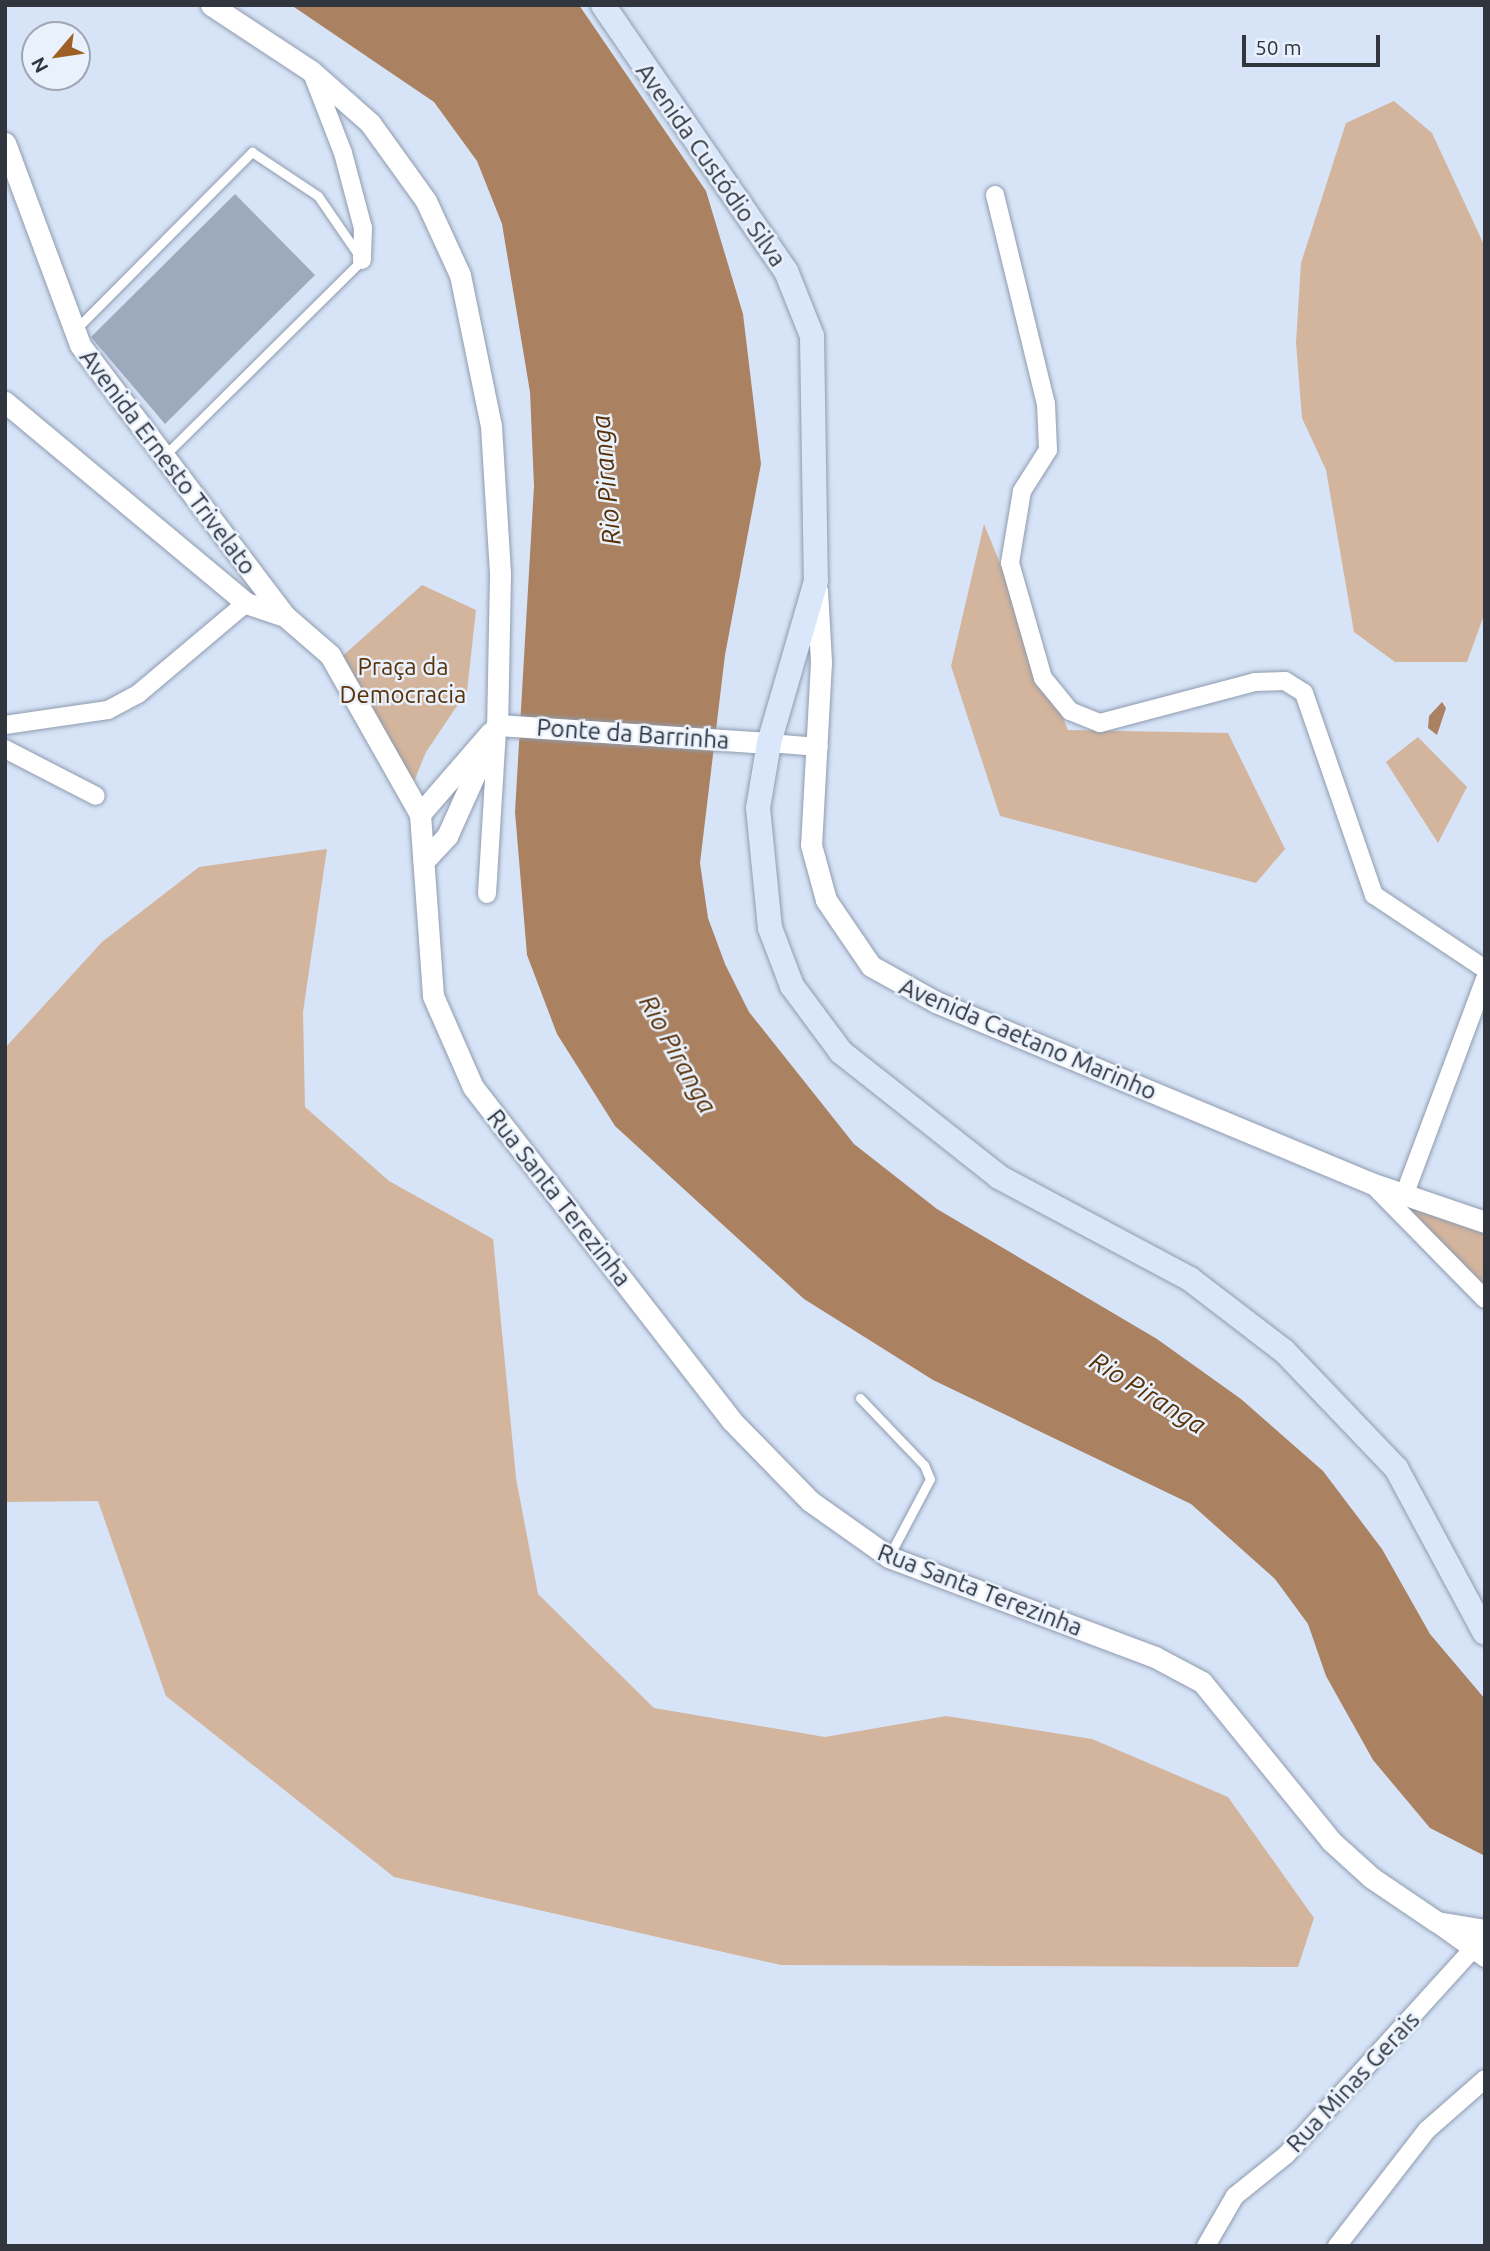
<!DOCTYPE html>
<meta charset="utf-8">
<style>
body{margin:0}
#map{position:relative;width:1490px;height:2251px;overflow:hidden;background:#d7e4f8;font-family:Ubuntu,sans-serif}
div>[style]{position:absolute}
.green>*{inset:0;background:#d3b49c}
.water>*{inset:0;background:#aa8261}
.building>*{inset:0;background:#9da9bc}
.roads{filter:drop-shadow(0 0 2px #8f9bae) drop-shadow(0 0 2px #8f9bae)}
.service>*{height:9px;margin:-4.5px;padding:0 4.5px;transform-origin:4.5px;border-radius:4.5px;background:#fff}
.minor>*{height:18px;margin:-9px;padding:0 9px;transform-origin:9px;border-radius:9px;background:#fff}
.tertiary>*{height:21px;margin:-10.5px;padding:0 10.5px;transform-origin:10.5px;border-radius:10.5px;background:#fff}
.secondary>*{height:24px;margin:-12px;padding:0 12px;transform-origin:12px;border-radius:12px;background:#dae6fa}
span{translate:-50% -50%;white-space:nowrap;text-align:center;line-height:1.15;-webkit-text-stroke:5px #e9f1fd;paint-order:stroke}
.street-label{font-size:24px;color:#31363e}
.park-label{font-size:24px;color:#5a3208}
.water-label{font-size:26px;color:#572f04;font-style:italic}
.frame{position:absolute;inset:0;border:7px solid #31363e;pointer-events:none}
.north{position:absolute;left:21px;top:21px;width:70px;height:70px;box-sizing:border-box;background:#e9f1fd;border:2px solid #9fa6b1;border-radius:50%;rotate:241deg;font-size:19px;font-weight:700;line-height:28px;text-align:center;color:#31363e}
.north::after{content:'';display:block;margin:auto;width:24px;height:32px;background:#9e6025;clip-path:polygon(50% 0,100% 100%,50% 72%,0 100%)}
.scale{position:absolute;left:1242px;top:35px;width:138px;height:32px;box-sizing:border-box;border:4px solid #31363e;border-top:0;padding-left:9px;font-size:21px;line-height:24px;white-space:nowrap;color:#31363e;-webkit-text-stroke:5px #e9f1fd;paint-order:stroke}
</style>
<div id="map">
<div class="green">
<div style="clip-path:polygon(1394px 101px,1432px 133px,1485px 247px,1485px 612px,1467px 662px,1395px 662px,1354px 632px,1326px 470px,1302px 418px,1296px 343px,1301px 263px,1346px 123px)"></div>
<div style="clip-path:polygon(984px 524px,1068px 730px,1228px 733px,1285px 849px,1256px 883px,1000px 816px,951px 666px)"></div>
<div style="clip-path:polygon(422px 585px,476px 610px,467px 691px,426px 752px,406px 801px,327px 670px)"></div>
<div style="clip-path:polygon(1418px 737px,1467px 787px,1438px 843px,1386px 762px)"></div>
<div style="clip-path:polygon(327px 849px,303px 1012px,305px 1107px,389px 1181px,493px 1239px,516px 1478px,538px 1594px,654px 1708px,825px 1737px,946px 1716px,1092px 1739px,1228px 1797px,1314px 1918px,1298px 1967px,781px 1965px,394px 1877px,166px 1696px,98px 1501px,5px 1502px,5px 1048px,102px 942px,199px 867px)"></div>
<div style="clip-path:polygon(1371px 1183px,1485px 1222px,1485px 1299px)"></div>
</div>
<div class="water">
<div style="clip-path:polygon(291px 5px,579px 5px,706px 191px,743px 314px,761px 464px,725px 655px,700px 863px,708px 918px,725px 964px,749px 1012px,854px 1144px,937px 1209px,1157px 1339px,1241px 1399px,1323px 1471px,1382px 1549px,1430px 1634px,1485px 1699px,1485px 1856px,1430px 1828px,1373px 1760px,1326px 1676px,1308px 1624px,1275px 1579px,1191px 1504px,933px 1380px,804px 1299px,615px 1126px,557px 1034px,527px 955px,515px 812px,534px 486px,530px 392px,502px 224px,477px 161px,434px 102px)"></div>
<div style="clip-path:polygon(1442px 702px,1446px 708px,1437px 735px,1428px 728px,1429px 716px)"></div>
</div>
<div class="building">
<div style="clip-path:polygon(235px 194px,315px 275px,165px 424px,91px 337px)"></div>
</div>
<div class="roads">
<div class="service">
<div style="left:76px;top:329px;width:250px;rotate:-45.2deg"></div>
<div style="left:252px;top:152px;width:79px;rotate:33.7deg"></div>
<div style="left:318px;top:196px;width:78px;rotate:55.5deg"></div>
<div style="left:362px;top:260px;width:277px;rotate:135.3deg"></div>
<div style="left:860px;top:1398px;width:93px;rotate:46.3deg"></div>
<div style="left:924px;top:1465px;width:15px;rotate:67deg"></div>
<div style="left:930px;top:1479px;width:87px;rotate:118deg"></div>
</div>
<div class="minor">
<div style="left:312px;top:73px;width:86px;rotate:68.8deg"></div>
<div style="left:343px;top:153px;width:78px;rotate:75.1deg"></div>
<div style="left:363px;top:228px;width:32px;rotate:92deg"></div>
<div style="left:995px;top:195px;width:215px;rotate:76.3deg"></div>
<div style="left:1046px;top:404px;width:46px;rotate:87.5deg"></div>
<div style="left:1048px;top:450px;width:49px;rotate:122.4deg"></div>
<div style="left:1022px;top:491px;width:73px;rotate:99.5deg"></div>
<div style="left:1010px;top:563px;width:120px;rotate:74deg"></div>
<div style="left:1043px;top:678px;width:43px;rotate:50.7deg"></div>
<div style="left:1070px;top:711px;width:32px;rotate:22deg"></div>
<div style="left:1100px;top:723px;width:160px;rotate:-14.8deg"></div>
<div style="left:1255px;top:682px;width:30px;rotate:-2deg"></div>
<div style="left:1285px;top:681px;width:22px;rotate:32deg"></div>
<div style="left:1304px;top:693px;width:214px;rotate:70.9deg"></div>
<div style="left:1374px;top:895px;width:133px;rotate:33.7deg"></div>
<div style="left:5px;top:725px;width:104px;rotate:-8.3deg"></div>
<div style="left:108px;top:710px;width:34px;rotate:-28deg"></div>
<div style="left:138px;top:694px;width:141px;rotate:-40.1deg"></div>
<div style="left:769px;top:743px;width:50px;rotate:4.6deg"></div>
<div style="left:5px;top:749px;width:102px;rotate:27.3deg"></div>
<div style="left:487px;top:894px;width:162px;rotate:-86.5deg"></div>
<div style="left:1372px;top:1184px;width:161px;rotate:45.5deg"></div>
<div style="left:1405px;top:1193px;width:228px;rotate:-69.5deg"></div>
<div style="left:1206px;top:2246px;width:58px;rotate:-59.9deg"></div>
<div style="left:1235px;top:2196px;width:65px;rotate:-38.8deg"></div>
<div style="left:1286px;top:2155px;width:293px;rotate:-47.8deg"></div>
<div style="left:1337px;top:2246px;width:147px;rotate:-52.2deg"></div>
<div style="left:1427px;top:2130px;width:77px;rotate:-41.3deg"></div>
</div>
<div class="tertiary">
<div style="left:211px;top:5px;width:120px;rotate:33.4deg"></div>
<div style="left:311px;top:71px;width:79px;rotate:41.4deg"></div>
<div style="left:370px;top:123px;width:96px;rotate:54.3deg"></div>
<div style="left:426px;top:201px;width:81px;rotate:65.3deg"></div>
<div style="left:460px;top:275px;width:154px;rotate:78.4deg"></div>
<div style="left:491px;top:426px;width:149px;rotate:86.5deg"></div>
<div style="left:500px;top:575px;width:150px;rotate:91.1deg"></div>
<div style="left:497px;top:725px;width:122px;rotate:114.2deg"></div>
<div style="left:447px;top:836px;width:34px;rotate:133deg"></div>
<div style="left:5px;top:143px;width:215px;rotate:69.6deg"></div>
<div style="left:80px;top:345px;width:338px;rotate:52.9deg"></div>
<div style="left:5px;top:402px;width:314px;rotate:39.8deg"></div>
<div style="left:246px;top:603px;width:41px;rotate:18.4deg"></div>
<div style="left:285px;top:616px;width:60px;rotate:40.9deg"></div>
<div style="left:330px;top:655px;width:183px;rotate:60.5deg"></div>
<div style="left:420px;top:814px;width:182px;rotate:85.9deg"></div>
<div style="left:433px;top:996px;width:99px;rotate:66.3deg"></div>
<div style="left:473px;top:1087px;width:421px;rotate:52.2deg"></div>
<div style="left:731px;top:1420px;width:113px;rotate:45.7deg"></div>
<div style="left:810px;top:1501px;width:97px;rotate:35.3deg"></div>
<div style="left:889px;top:1557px;width:284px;rotate:20.6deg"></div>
<div style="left:1155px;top:1657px;width:53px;rotate:28deg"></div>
<div style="left:1202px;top:1682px;width:205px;rotate:50.9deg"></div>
<div style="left:1331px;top:1841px;width:55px;rotate:42.1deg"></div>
<div style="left:1372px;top:1878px;width:78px;rotate:34.1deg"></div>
<div style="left:1437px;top:1922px;width:49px;rotate:9.5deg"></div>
<div style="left:817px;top:590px;width:72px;rotate:86.8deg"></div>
<div style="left:821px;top:662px;width:183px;rotate:93.1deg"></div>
<div style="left:811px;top:845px;width:57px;rotate:74.7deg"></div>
<div style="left:826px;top:900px;width:80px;rotate:55.7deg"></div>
<div style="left:871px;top:966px;width:74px;rotate:29deg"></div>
<div style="left:936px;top:1002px;width:471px;rotate:22.6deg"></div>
<div style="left:1371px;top:1183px;width:120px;rotate:18.9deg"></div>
<div style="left:497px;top:725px;width:273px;rotate:3.8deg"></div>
<div style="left:420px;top:814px;width:108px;rotate:-49.1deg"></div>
<div style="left:1439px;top:1923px;width:57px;rotate:35.7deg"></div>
</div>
<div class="secondary">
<div style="left:603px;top:5px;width:323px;rotate:55.5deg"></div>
<div style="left:786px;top:271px;width:70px;rotate:68.2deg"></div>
<div style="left:812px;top:336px;width:245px;rotate:89.1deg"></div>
<div style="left:816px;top:581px;width:169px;rotate:106.2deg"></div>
<div style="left:769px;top:743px;width:66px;rotate:99.6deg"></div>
<div style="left:758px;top:808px;width:121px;rotate:84.3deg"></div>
<div style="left:770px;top:928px;width:62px;rotate:69.2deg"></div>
<div style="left:792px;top:986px;width:82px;rotate:53.4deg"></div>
<div style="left:841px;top:1052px;width:201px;rotate:38.3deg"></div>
<div style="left:999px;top:1177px;width:217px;rotate:28.1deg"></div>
<div style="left:1190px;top:1279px;width:118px;rotate:37.5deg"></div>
<div style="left:1284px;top:1351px;width:162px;rotate:46.3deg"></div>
<div style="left:1396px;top:1468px;width:187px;rotate:61.7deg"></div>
</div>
</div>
<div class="street-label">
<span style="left:711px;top:165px;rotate:55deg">Avenida Custódio Silva</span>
<span style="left:168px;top:462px;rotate:53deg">Avenida Ernesto Trivelato</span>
<span style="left:633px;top:734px;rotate:4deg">Ponte da Barrinha</span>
<span style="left:1028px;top:1039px;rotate:23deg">Avenida Caetano Marinho</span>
<span style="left:559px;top:1198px;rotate:52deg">Rua Santa Terezinha</span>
<span style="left:980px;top:1590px;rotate:21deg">Rua Santa Terezinha</span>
<span style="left:1353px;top:2082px;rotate:-47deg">Rua Minas Gerais</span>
</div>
<div class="park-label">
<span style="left:403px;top:681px">Praça da<br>Democracia</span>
</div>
<div class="water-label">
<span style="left:606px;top:480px;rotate:-95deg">Rio Piranga</span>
<span style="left:678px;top:1054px;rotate:61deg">Rio Piranga</span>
<span style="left:1148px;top:1393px;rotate:32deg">Rio Piranga</span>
</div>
<div class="frame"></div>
<div class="north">N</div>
<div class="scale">50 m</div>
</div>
